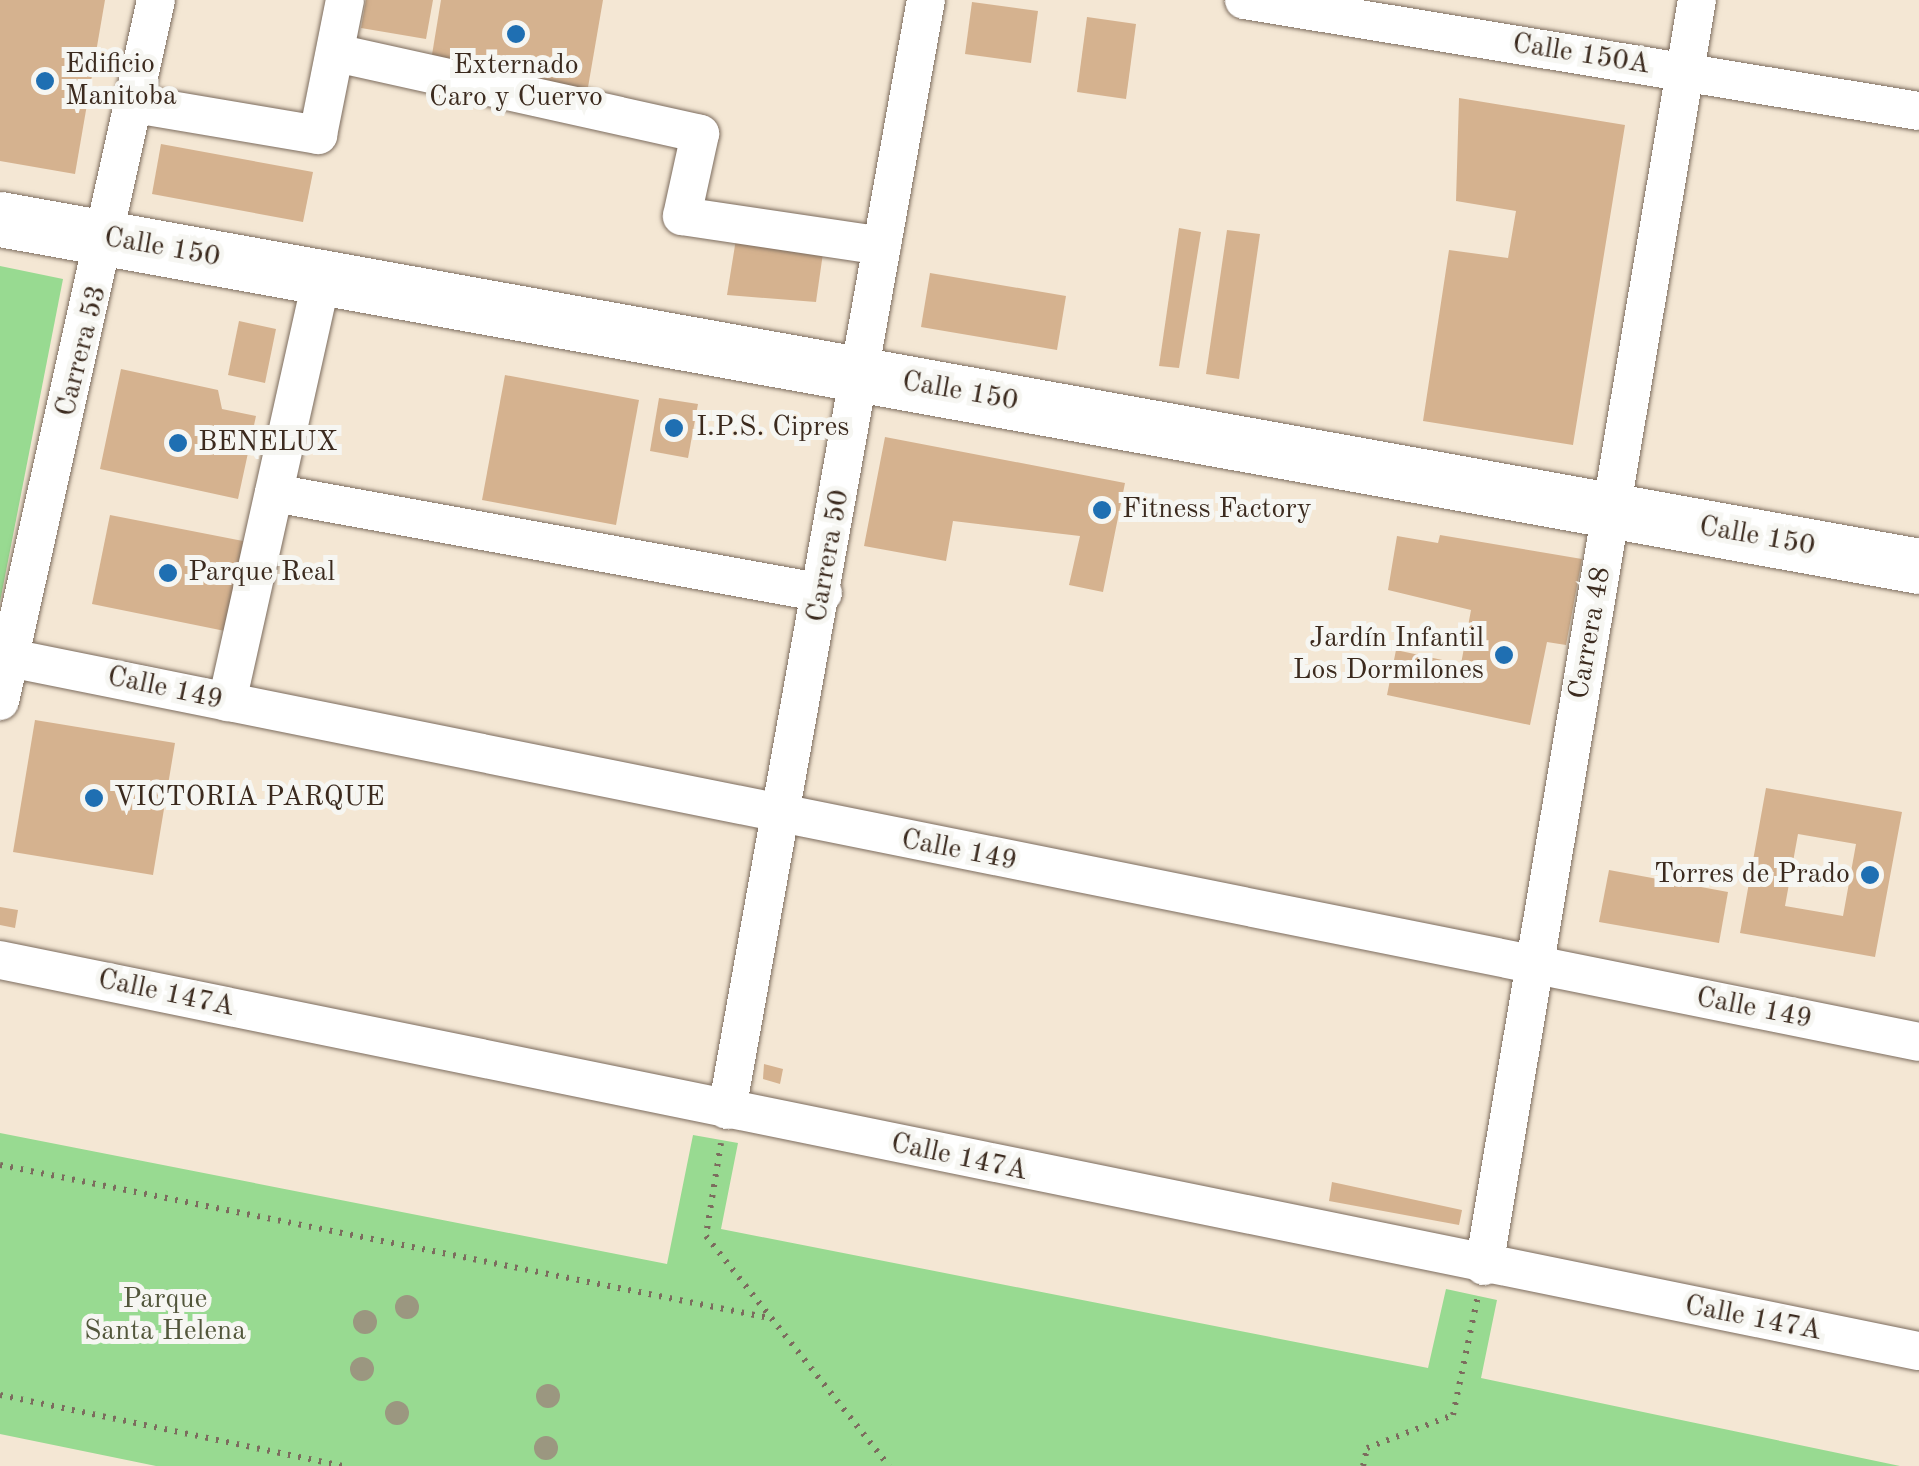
<!DOCTYPE html>
<meta charset="utf-8">
<style>
body{margin:0}
#map{position:relative;width:1919px;height:1466px;overflow:hidden;background:#f4e7d4;font-family:"Old Standard TT",serif}
div>[style]{position:absolute}
.green>*{inset:0;background:#98da91}
.building>*{inset:0;background:#d5b28f}
.path>*{height:6px;margin-top:-3px;transform-origin:0;background:repeating-linear-gradient(90deg,#7c6c5e 0 2.5px,transparent 0 10.5px)}
.roads{filter:drop-shadow(0 0 2px #7c6c5e) drop-shadow(0 0 2px #7c6c5e)}
.street>*{height:38px;margin:-19px;padding:0 19px;transform-origin:19px;border-radius:19px;background:#fff}
.secondary>*{height:55px;margin:-27.5px;padding:0 27.5px;transform-origin:27.5px;border-radius:27.5px;background:#fff}
.trees>*{width:24px;height:24px;margin:-12px;border-radius:50%;background:#9b9780}
.dots>*{width:28px;height:28px;translate:-50% -50%;box-sizing:border-box;border:5px solid #f6f6f2;border-radius:50%}
span{translate:-50% -50%;white-space:nowrap;text-align:center;line-height:1.15;-webkit-text-stroke:10px #f6f6f2;paint-order:stroke}
.street-label{font-size:28px;color:#3b2a1e}
.poi-label{font-size:28px;color:#3b2a1e}
.left{translate:0 -50%;text-align:left}
.right{translate:-100% -50%;text-align:right}
.park-label{font-size:28px;color:#52563b}
</style>
<div id="map">
<div class="green">
<div style="clip-path:polygon(0 266px,63px 279px,0 602px)"></div>
<div style="clip-path:polygon(0 1133px,667px 1264px,693px 1135px,738px 1143px,721px 1229px,1428px 1368px,1446px 1289px,1497px 1300px,1481px 1378px,1900px 1466px,156px 1466px,0 1434px)"></div>
</div>
<div class="building">
<div style="clip-path:polygon(0 0,105px 0,75px 174px,0 161px)"></div>
<div style="clip-path:polygon(366px 0,433px 0,426px 39px,361px 28px)"></div>
<div style="clip-path:polygon(441px 0,603px 0,587px 93px,430px 67px)"></div>
<div style="clip-path:polygon(972px 2px,1038px 11px,1031px 63px,965px 54px)"></div>
<div style="clip-path:polygon(1087px 17px,1136px 24px,1126px 99px,1077px 92px)"></div>
<div style="clip-path:polygon(1459px 98px,1625px 125px,1573px 445px,1423px 421px,1449px 250px,1508px 258px,1516px 211px,1456px 201px)"></div>
<div style="clip-path:polygon(161px 144px,313px 172px,303px 222px,152px 194px)"></div>
<div style="clip-path:polygon(1179px 228px,1201px 232px,1179px 368px,1159px 366px)"></div>
<div style="clip-path:polygon(1227px 230px,1260px 234px,1239px 379px,1206px 374px)"></div>
<div style="clip-path:polygon(736px 239px,823px 253px,816px 302px,727px 295px)"></div>
<div style="clip-path:polygon(930px 273px,1066px 296px,1057px 350px,921px 327px)"></div>
<div style="clip-path:polygon(239px 321px,276px 329px,265px 383px,228px 375px)"></div>
<div style="clip-path:polygon(121px 369px,218px 390px,222px 409px,256px 416px,238px 499px,100px 469px)"></div>
<div style="clip-path:polygon(505px 375px,639px 400px,616px 525px,482px 500px)"></div>
<div style="clip-path:polygon(659px 398px,698px 404px,688px 458px,650px 451px)"></div>
<div style="clip-path:polygon(885px 437px,1125px 483px,1103px 592px,1069px 585px,1080px 536px,953px 521px,946px 561px,864px 546px)"></div>
<div style="clip-path:polygon(110px 515px,243px 541px,225px 631px,92px 604px)"></div>
<div style="clip-path:polygon(1440px 535px,1582px 559px,1566px 645px,1547px 642px,1530px 725px,1387px 695px,1396px 650px,1461px 664px,1471px 610px,1388px 590px,1397px 536px,1438px 543px)"></div>
<div style="clip-path:polygon(35px 720px,175px 743px,153px 875px,13px 852px)"></div>
<div style="clip-path:polygon(evenodd,1766px 788px,1902px 812px,1875px 957px,1740px 933px,1766px 788px,1798px 834px,1856px 844px,1843px 916px,1785px 906px,1798px 834px)"></div>
<div style="clip-path:polygon(1609px 870px,1728px 892px,1719px 943px,1599px 922px)"></div>
<div style="clip-path:polygon(0 907px,18px 910px,15px 928px,0 925px)"></div>
<div style="clip-path:polygon(764px 1064px,783px 1069px,780px 1084px,763px 1079px)"></div>
<div style="clip-path:polygon(1332px 1182px,1462px 1210px,1459px 1225px,1329px 1201px)"></div>
</div>
<div class="path">
<div style="left:721px;top:1143px;width:94px;rotate:99.2deg"></div>
<div style="left:706px;top:1236px;width:294px;rotate:51.5deg"></div>
<div style="left:0;top:1165px;width:785px;rotate:11.24deg"></div>
<div style="left:0;top:1395px;width:350px;rotate:11.7deg"></div>
<div style="left:1363px;top:1466px;width:18px;rotate:-77deg"></div>
<div style="left:1367px;top:1448px;width:92px;rotate:-21deg"></div>
<div style="left:1453px;top:1415px;width:123px;rotate:-78.2deg"></div>
</div>
<div class="roads">
<div class="street">
<div style="left:1244px;top:0;width:684px;rotate:9.34deg"></div>
<div style="left:336px;top:53px;width:373px;rotate:12.5deg"></div>
<div style="left:700px;top:134px;width:84px;rotate:102.4deg"></div>
<div style="left:682px;top:216px;width:202px;rotate:8.5deg"></div>
<div style="left:135px;top:104px;width:186px;rotate:9.6deg"></div>
<div style="left:318px;top:135px;width:138px;rotate:-78.7deg"></div>
<div style="left:274px;top:493px;width:558px;rotate:10.32deg"></div>
<div style="left:0;top:656px;width:1957px;rotate:11.37deg"></div>
<div style="left:0;top:701px;width:718px;rotate:-77.45deg"></div>
<div style="left:227px;top:702px;width:435px;rotate:-77.4deg"></div>
<div style="left:0;top:960px;width:1958px;rotate:11.52deg"></div>
<div style="left:727px;top:1110px;width:1128px;rotate:-79.84deg"></div>
<div style="left:1484px;top:1266px;width:1284px;rotate:-80.45deg"></div>
</div>
<div class="secondary">
<div style="left:0;top:219px;width:1950px;rotate:10.25deg"></div>
</div>
</div>
<div class="trees">
<div style="left:407px;top:1307px"></div>
<div style="left:365px;top:1322px"></div>
<div style="left:362px;top:1369px"></div>
<div style="left:548px;top:1396px"></div>
<div style="left:397px;top:1413px"></div>
<div style="left:546px;top:1448px"></div>
</div>
<div class="dots">
<div style="left:516px;top:34px;background:#1f6fb2"></div>
<div style="left:45px;top:81px;background:#1f6fb2"></div>
<div style="left:674px;top:428px;background:#1f6fb2"></div>
<div style="left:178px;top:443px;background:#1f6fb2"></div>
<div style="left:1102px;top:510px;background:#1f6fb2"></div>
<div style="left:168px;top:573px;background:#1f6fb2"></div>
<div style="left:1504px;top:655px;background:#1f6fb2"></div>
<div style="left:94px;top:798px;background:#1f6fb2"></div>
<div style="left:1870px;top:875px;background:#1f6fb2"></div>
</div>
<div class="street-label">
<span style="left:1581px;top:55px;rotate:9deg">Calle 150A</span>
<span style="left:162px;top:248px;rotate:10deg">Calle 150</span>
<span style="left:82px;top:351px;rotate:-76deg">Carrera 53</span>
<span style="left:960px;top:392px;rotate:10deg">Calle 150</span>
<span style="left:1757px;top:537px;rotate:10deg">Calle 150</span>
<span style="left:829px;top:556px;rotate:-80deg">Carrera 50</span>
<span style="left:1591px;top:633px;rotate:-80deg">Carrera 48</span>
<span style="left:165px;top:689px;rotate:12deg">Calle 149</span>
<span style="left:959px;top:851px;rotate:11deg">Calle 149</span>
<span style="left:166px;top:994px;rotate:12deg">Calle 147A</span>
<span style="left:1754px;top:1009px;rotate:11deg">Calle 149</span>
<span style="left:959px;top:1158px;rotate:12deg">Calle 147A</span>
<span style="left:1753px;top:1319px;rotate:11deg">Calle 147A</span>
</div>
<div class="poi-label">
<span class="left" style="left:65px;top:81px">Edificio<br>Manitoba</span>
<span style="left:516px;top:82px">Externado<br>Caro y Cuervo</span>
<span class="left" style="left:696px;top:428px">I.P.S. Cipres</span>
<span class="left" style="left:198px;top:443px">BENELUX</span>
<span class="left" style="left:1122px;top:510px">Fitness Factory</span>
<span class="left" style="left:188px;top:573px">Parque Real</span>
<span class="right" style="left:1484px;top:655px">Jardín Infantil<br>Los Dormilones</span>
<span class="left" style="left:114px;top:798px">VICTORIA PARQUE</span>
<span class="right" style="left:1850px;top:875px">Torres de Prado</span>
</div>
<div class="park-label">
<span style="left:165px;top:1316px">Parque<br>Santa Helena</span>
</div>
</div>
